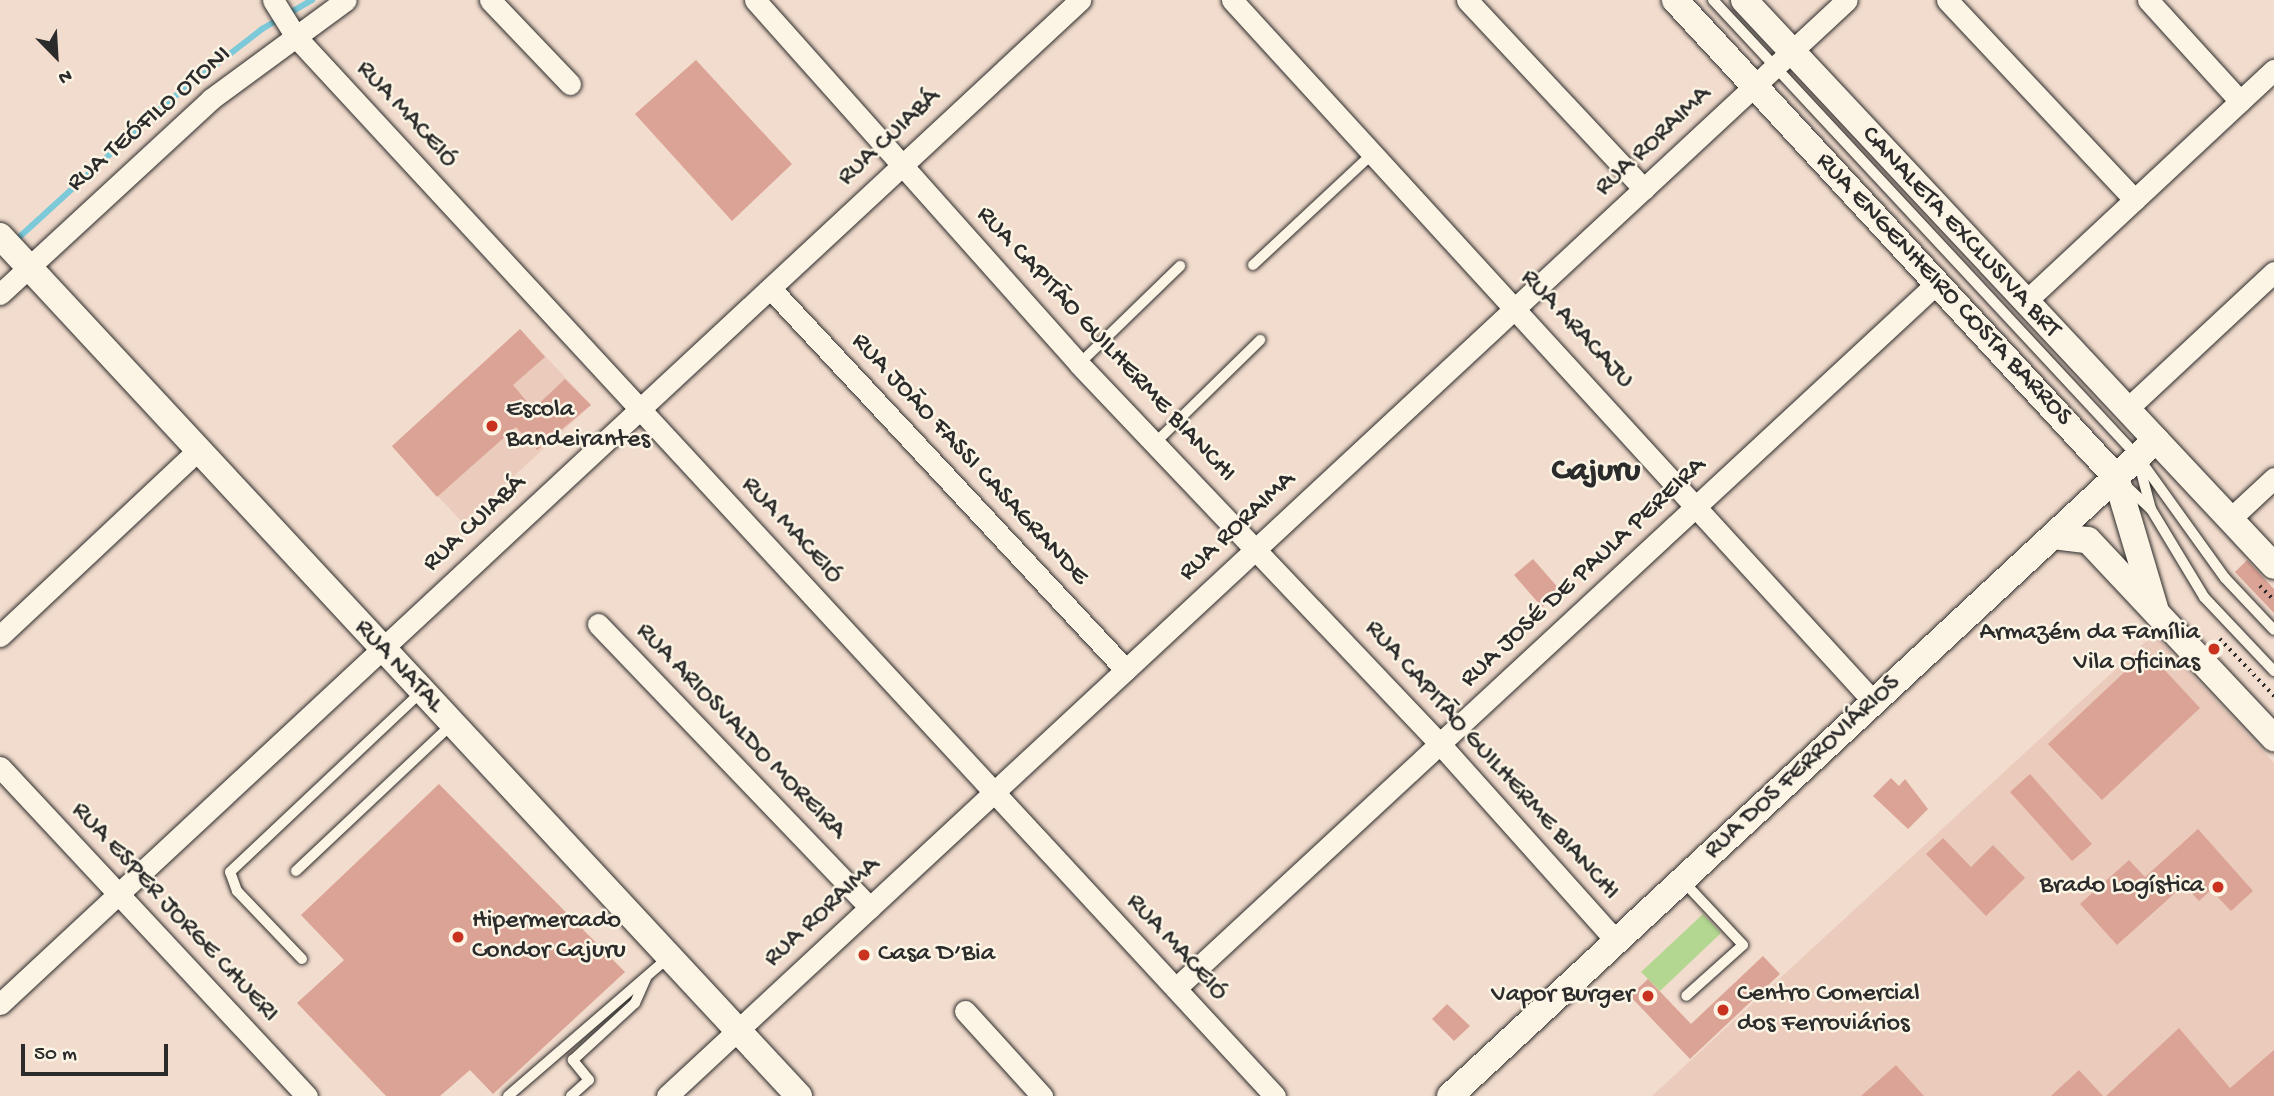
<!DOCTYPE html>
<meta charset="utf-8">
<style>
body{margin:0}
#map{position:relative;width:2274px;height:1096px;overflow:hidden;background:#f2dccd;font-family:"Gochi Hand",sans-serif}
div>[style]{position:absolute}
.built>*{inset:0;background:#ebcbbc}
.green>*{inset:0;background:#b3d691}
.stream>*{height:6px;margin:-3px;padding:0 3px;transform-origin:3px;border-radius:3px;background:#7bc9d9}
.building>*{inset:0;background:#dba395}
.path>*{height:3.5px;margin-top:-1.75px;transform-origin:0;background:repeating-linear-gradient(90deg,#2b2b2b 0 2px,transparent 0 7px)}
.roads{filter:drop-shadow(0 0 2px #2b2b2b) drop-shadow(0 0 2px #2b2b2b)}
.service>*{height:10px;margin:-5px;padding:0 5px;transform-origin:5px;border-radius:5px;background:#fcf5e5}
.minor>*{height:21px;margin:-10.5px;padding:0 10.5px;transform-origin:10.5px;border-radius:10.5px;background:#fcf5e5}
.tertiary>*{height:26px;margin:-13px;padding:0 13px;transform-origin:13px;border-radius:13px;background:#fcf5e5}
.dots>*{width:19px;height:19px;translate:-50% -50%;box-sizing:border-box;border:4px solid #fcf5e5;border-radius:50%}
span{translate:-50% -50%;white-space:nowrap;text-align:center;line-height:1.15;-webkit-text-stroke:5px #fcf5e5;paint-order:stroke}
.street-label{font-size:26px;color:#2b2b2b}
.poi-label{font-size:26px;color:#2b2b2b}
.left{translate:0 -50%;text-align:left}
.right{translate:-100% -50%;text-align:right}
.district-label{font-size:33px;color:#2b2b2b;font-weight:700}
.north{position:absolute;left:21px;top:21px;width:70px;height:70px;-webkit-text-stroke:5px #fcf5e5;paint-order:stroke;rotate:156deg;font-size:19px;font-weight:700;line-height:28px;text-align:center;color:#2b2b2b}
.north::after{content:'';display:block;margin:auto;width:24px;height:32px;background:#2b2b2b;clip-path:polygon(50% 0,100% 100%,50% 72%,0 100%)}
.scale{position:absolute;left:21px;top:1044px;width:147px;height:32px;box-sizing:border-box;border:4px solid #2b2b2b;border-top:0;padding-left:9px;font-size:21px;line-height:24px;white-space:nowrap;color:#2b2b2b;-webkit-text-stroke:5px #fcf5e5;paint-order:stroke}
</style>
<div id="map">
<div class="built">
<div style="clip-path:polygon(520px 329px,591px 405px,463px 523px,392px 447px)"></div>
<div style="clip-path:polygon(2154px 634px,2274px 763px,2274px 1096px,1652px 1096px)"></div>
</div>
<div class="green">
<div style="clip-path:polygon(1703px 914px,1721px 933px,1660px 991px,1641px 972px)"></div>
</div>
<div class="stream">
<div style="left:15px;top:241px;width:203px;rotate:-42.4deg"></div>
<div style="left:165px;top:104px;width:123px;rotate:-37.7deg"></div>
<div style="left:262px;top:29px;width:58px;rotate:-30.1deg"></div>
</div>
<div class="building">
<div style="clip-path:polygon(696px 60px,792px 164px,732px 221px,635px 114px)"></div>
<div style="clip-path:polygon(520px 329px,545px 357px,513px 385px,533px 409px,565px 379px,591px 405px,537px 450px,516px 427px,437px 497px,392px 446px)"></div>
<div style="clip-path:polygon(1533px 559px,1561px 591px,1542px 607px,1514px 575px)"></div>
<div style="clip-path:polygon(2247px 560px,2274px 589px,2274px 613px,2235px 572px)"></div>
<div style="clip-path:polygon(2147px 651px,2200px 708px,2102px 800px,2048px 744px)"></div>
<div style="clip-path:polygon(2030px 774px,2092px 844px,2072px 861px,2010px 792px)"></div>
<div style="clip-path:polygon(1891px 778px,1899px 786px,1905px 779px,1928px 809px,1908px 829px,1873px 796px)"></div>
<div style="clip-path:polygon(439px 784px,625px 972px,493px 1094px,470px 1070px,440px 1096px,386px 1096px,297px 1003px,344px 960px,301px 915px)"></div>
<div style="clip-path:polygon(2198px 829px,2253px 891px,2231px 911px,2211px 890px,2199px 901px,2184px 885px,2117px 945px,2080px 904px,2129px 860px,2145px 877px)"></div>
<div style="clip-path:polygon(1943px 838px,1971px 867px,1993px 845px,2025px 878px,1986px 916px,1926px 854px)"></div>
<div style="clip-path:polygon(1763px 956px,1780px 974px,1690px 1059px,1630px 996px,1648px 979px,1691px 1024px)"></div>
<div style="clip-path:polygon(1447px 1004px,1470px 1026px,1454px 1041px,1432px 1019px)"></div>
<div style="clip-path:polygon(2179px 1028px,2230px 1088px,2274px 1050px,2274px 1096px,2106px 1096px)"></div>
<div style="clip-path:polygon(1896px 1065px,1924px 1096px,1861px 1096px)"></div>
<div style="clip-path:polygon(2079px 1070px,2103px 1096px,2051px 1096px)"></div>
</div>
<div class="path">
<div style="left:2260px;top:586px;width:20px;rotate:45deg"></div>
<div style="left:2220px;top:639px;width:79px;rotate:46.5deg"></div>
</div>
<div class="roads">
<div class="service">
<div style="left:1713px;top:0;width:624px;rotate:47.08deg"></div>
<div style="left:2138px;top:457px;width:149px;rotate:54.3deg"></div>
<div style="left:2225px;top:578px;width:71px;rotate:46.7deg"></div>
<div style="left:1253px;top:265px;width:164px;rotate:-43deg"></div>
<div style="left:1079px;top:364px;width:141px;rotate:-44.1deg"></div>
<div style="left:1156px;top:442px;width:146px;rotate:-44.4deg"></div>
<div style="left:2139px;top:464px;width:47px;rotate:75.1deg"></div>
<div style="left:2126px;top:486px;width:34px;rotate:43deg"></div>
<div style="left:2151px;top:509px;width:103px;rotate:58.9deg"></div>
<div style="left:2204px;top:597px;width:102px;rotate:46.6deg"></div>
<div style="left:296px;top:871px;width:214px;rotate:-43.3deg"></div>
<div style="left:1682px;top:880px;width:89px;rotate:46.8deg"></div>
<div style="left:1743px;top:945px;width:76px;rotate:138.2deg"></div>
<div style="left:302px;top:959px;width:94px;rotate:-133.7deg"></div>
<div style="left:237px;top:891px;width:20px;rotate:-110deg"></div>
<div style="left:230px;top:872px;width:262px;rotate:-43.3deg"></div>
<div style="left:508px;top:1096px;width:213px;rotate:-40.8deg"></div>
<div style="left:571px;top:1096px;width:24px;rotate:-42deg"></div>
<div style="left:589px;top:1080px;width:26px;rotate:-129deg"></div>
<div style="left:573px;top:1060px;width:84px;rotate:-42.6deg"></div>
<div style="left:635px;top:1003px;width:27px;rotate:-66deg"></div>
</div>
<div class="minor">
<div style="left:273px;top:0;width:44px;rotate:58.1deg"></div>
<div style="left:296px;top:37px;width:1442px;rotate:47.25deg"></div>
<div style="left:490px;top:0;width:116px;rotate:46.4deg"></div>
<div style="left:755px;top:0;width:487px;rotate:48.3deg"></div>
<div style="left:1079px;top:364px;width:524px;rotate:46.47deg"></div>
<div style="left:1440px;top:744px;width:264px;rotate:48.2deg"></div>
<div style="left:1232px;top:0;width:951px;rotate:47.56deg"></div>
<div style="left:1467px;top:0;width:259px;rotate:46.9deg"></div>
<div style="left:1947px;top:0;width:274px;rotate:46.8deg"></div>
<div style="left:2148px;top:0;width:137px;rotate:47.7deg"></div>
<div style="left:770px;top:288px;width:522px;rotate:47.02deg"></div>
<div style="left:0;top:294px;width:287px;rotate:-42.7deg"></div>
<div style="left:211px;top:99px;width:167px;rotate:-36.3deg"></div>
<div style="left:2026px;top:301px;width:339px;rotate:-43deg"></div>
<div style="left:2127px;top:409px;width:201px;rotate:-43deg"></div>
<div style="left:2230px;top:519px;width:60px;rotate:-43deg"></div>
<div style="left:598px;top:624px;width:393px;rotate:46.2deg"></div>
<div style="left:0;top:636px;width:270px;rotate:-43.2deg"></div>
<div style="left:0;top:767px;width:450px;rotate:47deg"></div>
<div style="left:1176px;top:988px;width:1037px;rotate:-42.81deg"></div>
<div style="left:0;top:1004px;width:1475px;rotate:-42.91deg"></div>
<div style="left:965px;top:1011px;width:115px;rotate:47.8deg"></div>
<div style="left:667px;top:1096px;width:1610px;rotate:-42.89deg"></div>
</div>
<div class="tertiary">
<div style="left:1675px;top:0;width:650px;rotate:47.25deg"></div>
<div style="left:2116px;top:477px;width:140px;rotate:73.4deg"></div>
<div style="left:1744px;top:0;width:775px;rotate:46.88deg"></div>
<div style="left:0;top:236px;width:1174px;rotate:47.11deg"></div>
<div style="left:2053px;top:536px;width:35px;rotate:7deg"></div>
<div style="left:2088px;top:540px;width:272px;rotate:46.8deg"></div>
<div style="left:1450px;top:1096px;width:964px;rotate:-42.9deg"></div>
</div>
</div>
<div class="dots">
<div style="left:492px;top:426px;background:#c8321e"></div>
<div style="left:2214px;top:649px;background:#c8321e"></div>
<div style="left:2218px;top:887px;background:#c8321e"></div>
<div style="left:458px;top:937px;background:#c8321e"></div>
<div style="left:864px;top:955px;background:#c8321e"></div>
<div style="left:1648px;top:996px;background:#c8321e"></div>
<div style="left:1723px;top:1010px;background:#c8321e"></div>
</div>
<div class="street-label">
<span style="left:406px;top:115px;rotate:47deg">RUA MACEIÓ</span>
<span style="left:150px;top:120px;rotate:-41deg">RUA TEÓFILO OTONI</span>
<span style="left:890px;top:138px;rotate:-43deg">RUA CUIABÁ</span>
<span style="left:1654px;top:142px;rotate:-43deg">RUA RORAIMA</span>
<span style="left:1960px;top:233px;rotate:47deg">CANALETA EXCLUSIVA BRT</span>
<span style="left:1943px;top:290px;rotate:47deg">RUA ENGENHEIRO COSTA BARROS</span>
<span style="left:1576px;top:330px;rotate:47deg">RUA ARACAJU</span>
<span style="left:1105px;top:345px;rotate:47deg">RUA CAPITÃO GUILHERME BIANCHI</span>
<span style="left:969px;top:460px;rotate:47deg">RUA JOÃO FASSI CASAGRANDE</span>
<span style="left:475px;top:524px;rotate:-43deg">RUA CUIABÁ</span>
<span style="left:1238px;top:527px;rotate:-43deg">RUA RORAIMA</span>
<span style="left:791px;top:531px;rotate:47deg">RUA MACEIÓ</span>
<span style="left:1584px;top:573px;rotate:-43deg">RUA JOSÉ DE PAULA PEREIRA</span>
<span style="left:398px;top:667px;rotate:47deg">RUA NATAL</span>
<span style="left:740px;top:732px;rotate:46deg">RUA ARIOSVALDO MOREIRA</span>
<span style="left:1491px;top:761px;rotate:48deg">RUA CAPITÃO GUILHERME BIANCHI</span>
<span style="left:1803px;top:768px;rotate:-43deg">RUA DOS FERROVIÁRIOS</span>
<span style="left:174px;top:913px;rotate:47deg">RUA ESPER JORGE CHUERI</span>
<span style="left:823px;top:913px;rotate:-43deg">RUA RORAIMA</span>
<span style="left:1176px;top:948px;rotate:47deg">RUA MACEIÓ</span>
</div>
<div class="poi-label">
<span class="left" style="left:506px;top:426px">Escola<br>Bandeirantes</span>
<span class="right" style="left:2200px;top:649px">Armazém da Família<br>Vila Oficinas</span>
<span class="right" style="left:2204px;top:887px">Brado Logística</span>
<span class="left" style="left:472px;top:937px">Hipermercado<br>Condor Cajuru</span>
<span class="left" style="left:878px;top:955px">Casa D’Bia</span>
<span class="left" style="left:1737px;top:1010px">Centro Comercial<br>dos Ferroviários</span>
<span class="right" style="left:1634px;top:996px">Vapor Burger</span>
</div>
<div class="district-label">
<span style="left:1596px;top:473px">Cajuru</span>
</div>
<div class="north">N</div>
<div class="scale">50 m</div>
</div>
